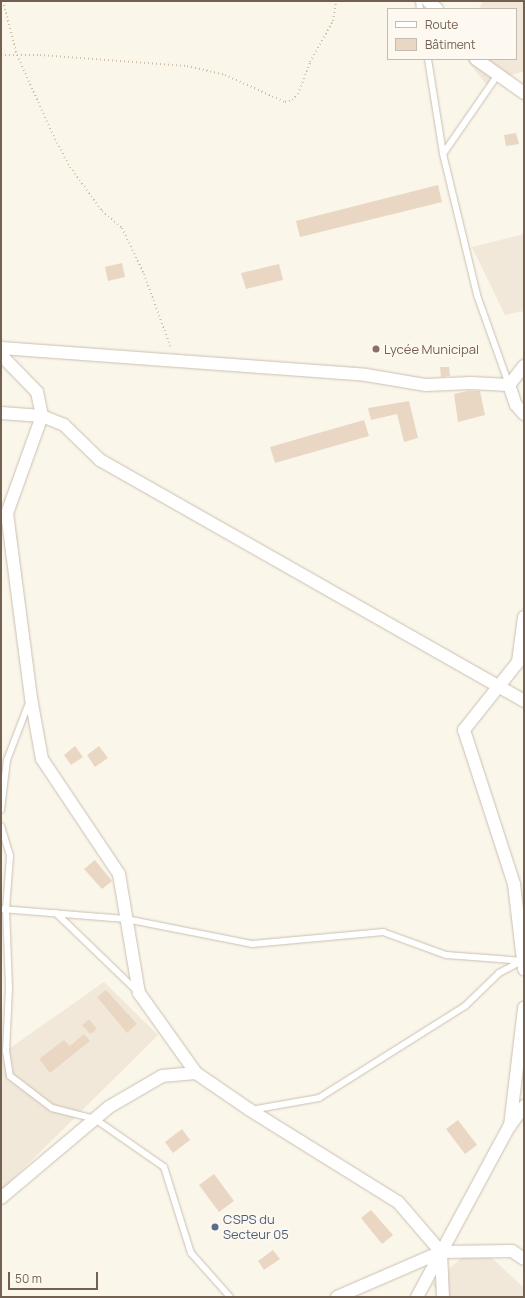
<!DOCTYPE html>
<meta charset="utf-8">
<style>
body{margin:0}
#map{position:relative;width:525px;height:1298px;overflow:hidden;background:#faf6ea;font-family:Manrope,sans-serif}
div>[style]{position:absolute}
.residential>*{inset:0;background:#f1e8da}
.building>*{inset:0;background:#ead7c3}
.path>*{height:2px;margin-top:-1px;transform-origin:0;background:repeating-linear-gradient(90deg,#d1bca8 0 1px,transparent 0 4px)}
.roads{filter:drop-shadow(0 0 1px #cbbfb1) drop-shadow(0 0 1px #cbbfb1)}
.service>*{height:6px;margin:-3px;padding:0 3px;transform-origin:3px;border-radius:3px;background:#fff}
.minor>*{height:12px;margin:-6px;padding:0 6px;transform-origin:6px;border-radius:6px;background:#fff}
.dots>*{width:11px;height:11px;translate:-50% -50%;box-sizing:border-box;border:2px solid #fdf9f0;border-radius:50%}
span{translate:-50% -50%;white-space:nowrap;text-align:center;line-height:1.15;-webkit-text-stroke:4px #fdf9f0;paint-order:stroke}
.education-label{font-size:13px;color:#785e54}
.left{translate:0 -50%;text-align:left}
.service-label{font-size:13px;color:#4e5e75}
.frame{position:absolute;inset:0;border:2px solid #726051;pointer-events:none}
.legend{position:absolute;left:387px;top:8px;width:130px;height:52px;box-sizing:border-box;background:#fdf9f0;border:1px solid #c5bcb0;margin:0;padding:5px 7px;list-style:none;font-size:12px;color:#726051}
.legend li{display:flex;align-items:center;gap:8px;height:20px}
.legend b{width:20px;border:1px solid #c5bcb0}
.scale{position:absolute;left:8px;top:1272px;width:90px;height:18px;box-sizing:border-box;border:2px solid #726051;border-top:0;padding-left:5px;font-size:12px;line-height:14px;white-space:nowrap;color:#726051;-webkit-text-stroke:3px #fdf9f0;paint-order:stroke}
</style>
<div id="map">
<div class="residential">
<div style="clip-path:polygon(483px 1px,524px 1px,524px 71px,486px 84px,466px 59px,516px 59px,516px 9px,479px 9px)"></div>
<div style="clip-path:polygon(524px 234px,524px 311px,505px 315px,472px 247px)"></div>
<div style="clip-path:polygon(104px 982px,158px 1035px,1px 1191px,1px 1049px,3px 1053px)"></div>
<div style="clip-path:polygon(477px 1244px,524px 1288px,524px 1297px,442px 1297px,432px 1284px)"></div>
</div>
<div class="building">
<div style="clip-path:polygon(516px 133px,519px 144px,506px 146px,504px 135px)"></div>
<div style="clip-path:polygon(438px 185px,442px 202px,300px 237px,296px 221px)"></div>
<div style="clip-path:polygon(122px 263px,125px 277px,108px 281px,105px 267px)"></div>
<div style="clip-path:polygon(279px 264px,283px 280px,246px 289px,241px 273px)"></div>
<div style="clip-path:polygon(440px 367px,449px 367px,450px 376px,441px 377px)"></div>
<div style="clip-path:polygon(468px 391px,480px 391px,485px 415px,458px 422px,454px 394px)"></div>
<div style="clip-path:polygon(409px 401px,418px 438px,404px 442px,397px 414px,371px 420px,368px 408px)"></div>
<div style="clip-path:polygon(364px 420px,369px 436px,275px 463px,270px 447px)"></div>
<div style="clip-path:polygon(75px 746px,83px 757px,71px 765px,64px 755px)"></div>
<div style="clip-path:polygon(99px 746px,108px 758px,95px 767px,87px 755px)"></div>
<div style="clip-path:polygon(95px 860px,112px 881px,102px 889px,84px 869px)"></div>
<div style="clip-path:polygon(106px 990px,137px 1024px,127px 1033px,97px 997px)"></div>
<div style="clip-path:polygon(89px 1019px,97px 1029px,90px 1034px,82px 1025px)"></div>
<div style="clip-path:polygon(84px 1034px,90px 1041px,50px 1073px,39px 1059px,64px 1040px,70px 1046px)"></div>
<div style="clip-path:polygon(458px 1120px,477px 1145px,465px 1154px,446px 1129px)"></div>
<div style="clip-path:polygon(182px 1129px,190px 1140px,173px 1153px,165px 1142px)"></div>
<div style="clip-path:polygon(214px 1174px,234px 1201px,219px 1212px,199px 1185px)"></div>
<div style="clip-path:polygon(371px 1210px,393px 1235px,382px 1244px,361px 1218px)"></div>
<div style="clip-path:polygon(273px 1250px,280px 1259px,264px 1270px,258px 1261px)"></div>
</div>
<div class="path">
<div style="left:3px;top:1px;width:56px;rotate:75.5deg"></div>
<div style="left:17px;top:55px;width:92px;rotate:65.7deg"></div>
<div style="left:55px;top:139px;width:32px;rotate:62deg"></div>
<div style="left:70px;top:167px;width:54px;rotate:54deg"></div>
<div style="left:102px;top:211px;width:26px;rotate:40deg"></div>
<div style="left:122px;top:228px;width:51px;rotate:64.4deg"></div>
<div style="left:144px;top:274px;width:79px;rotate:70deg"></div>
<div style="left:1px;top:55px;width:39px"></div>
<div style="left:40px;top:55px;width:147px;rotate:4.3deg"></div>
<div style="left:187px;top:66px;width:39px;rotate:13deg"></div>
<div style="left:225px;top:75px;width:66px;rotate:24.2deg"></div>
<div style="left:285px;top:102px;width:7px;rotate:-16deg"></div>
<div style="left:292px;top:100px;width:8px;rotate:-45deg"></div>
<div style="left:298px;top:94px;width:34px;rotate:-69deg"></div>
<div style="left:310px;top:62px;width:47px;rotate:-60.7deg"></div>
<div style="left:333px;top:21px;width:20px;rotate:-81deg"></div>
</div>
<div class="roads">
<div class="service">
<div style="left:419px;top:1px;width:8px;rotate:83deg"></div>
<div style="left:428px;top:59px;width:96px;rotate:81deg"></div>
<div style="left:443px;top:154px;width:145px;rotate:76.4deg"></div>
<div style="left:477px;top:295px;width:96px;rotate:70.4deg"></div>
<div style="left:443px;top:154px;width:95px;rotate:-55.3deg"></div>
<div style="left:1px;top:810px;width:50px;rotate:-83.2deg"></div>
<div style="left:7px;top:760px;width:64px;rotate:-69deg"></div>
<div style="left:1px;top:826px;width:31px;rotate:73deg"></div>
<div style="left:10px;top:856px;width:53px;rotate:94.3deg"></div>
<div style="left:6px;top:909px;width:79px;rotate:87.8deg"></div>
<div style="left:9px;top:988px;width:63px;rotate:92.7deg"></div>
<div style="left:6px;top:1051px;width:25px;rotate:81deg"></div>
<div style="left:10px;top:1076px;width:53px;rotate:37.3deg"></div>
<div style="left:52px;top:1108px;width:44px;rotate:14.3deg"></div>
<div style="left:95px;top:1119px;width:84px;rotate:34.8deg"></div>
<div style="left:164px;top:1167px;width:90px;rotate:72.6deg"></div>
<div style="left:191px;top:1253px;width:59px;rotate:48.4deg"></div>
<div style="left:1px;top:909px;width:125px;rotate:4.6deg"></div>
<div style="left:126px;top:919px;width:128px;rotate:11.2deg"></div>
<div style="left:252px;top:944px;width:132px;rotate:-5.2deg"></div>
<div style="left:383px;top:932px;width:67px;rotate:20.1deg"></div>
<div style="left:446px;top:955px;width:78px;rotate:4.4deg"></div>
<div style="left:56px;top:913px;width:114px;rotate:43.9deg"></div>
<div style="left:251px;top:1110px;width:69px;rotate:-10deg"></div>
<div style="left:319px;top:1098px;width:173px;rotate:-32.2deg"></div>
<div style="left:465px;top:1006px;width:47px;rotate:-44.1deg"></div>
<div style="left:499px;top:973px;width:26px;rotate:-28deg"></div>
</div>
<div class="minor">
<div style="left:428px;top:1px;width:12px;rotate:42deg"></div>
<div style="left:476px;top:59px;width:59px;rotate:35.3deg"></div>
<div style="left:1px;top:348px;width:366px;rotate:4.2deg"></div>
<div style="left:366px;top:375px;width:61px;rotate:9.5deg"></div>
<div style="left:426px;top:385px;width:45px;rotate:-2.5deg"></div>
<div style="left:471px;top:383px;width:38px;rotate:3deg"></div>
<div style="left:1px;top:355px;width:52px;rotate:45.8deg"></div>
<div style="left:37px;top:392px;width:25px;rotate:78deg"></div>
<div style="left:42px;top:416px;width:103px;rotate:109.8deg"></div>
<div style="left:7px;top:513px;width:187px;rotate:82.6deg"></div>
<div style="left:31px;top:698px;width:62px;rotate:79.8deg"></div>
<div style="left:42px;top:759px;width:138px;rotate:56.2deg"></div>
<div style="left:119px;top:874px;width:121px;rotate:80.5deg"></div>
<div style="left:139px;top:993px;width:98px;rotate:54.5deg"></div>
<div style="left:196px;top:1073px;width:65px;rotate:34.4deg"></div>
<div style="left:250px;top:1110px;width:174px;rotate:31.9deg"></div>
<div style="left:398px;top:1202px;width:66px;rotate:49.3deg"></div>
<div style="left:441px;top:1252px;width:71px;rotate:-0.8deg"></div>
<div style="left:512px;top:1251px;width:14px;rotate:34deg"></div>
<div style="left:524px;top:366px;width:24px;rotate:128deg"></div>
<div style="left:509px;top:385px;width:21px;rotate:71deg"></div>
<div style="left:516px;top:405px;width:12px;rotate:48deg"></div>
<div style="left:1px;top:413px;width:41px;rotate:4.2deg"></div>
<div style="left:42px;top:416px;width:24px;rotate:22deg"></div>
<div style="left:64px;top:425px;width:50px;rotate:44.2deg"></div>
<div style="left:100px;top:460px;width:488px;rotate:29.6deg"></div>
<div style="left:524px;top:617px;width:45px;rotate:97.6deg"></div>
<div style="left:518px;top:662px;width:87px;rotate:128.5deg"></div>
<div style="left:464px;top:730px;width:162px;rotate:72deg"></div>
<div style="left:514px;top:884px;width:86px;rotate:83.3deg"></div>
<div style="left:510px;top:1126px;width:119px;rotate:-83.2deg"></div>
<div style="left:1px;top:1198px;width:141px;rotate:-40.1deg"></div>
<div style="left:109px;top:1107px;width:61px;rotate:-30.3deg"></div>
<div style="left:162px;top:1076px;width:34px;rotate:-5deg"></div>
<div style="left:337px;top:1297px;width:113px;rotate:-23.4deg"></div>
<div style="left:441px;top:1252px;width:45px;rotate:87.5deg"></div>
<div style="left:417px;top:1297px;width:193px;rotate:-61.6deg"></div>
<div style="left:509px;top:1127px;width:26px;rotate:-54deg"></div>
</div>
</div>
<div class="dots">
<div style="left:376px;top:349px;background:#8d6e63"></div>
<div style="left:215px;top:1227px;background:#5c6f8a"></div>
</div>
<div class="education-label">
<span class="left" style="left:384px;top:349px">Lycée Municipal</span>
</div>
<div class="service-label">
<span class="left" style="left:223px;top:1227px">CSPS du<br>Secteur 05</span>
</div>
<div class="frame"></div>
<ul class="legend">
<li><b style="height:5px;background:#fff"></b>Route</li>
<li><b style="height:11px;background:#ead7c3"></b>Bâtiment</li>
</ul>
<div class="scale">50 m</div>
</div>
